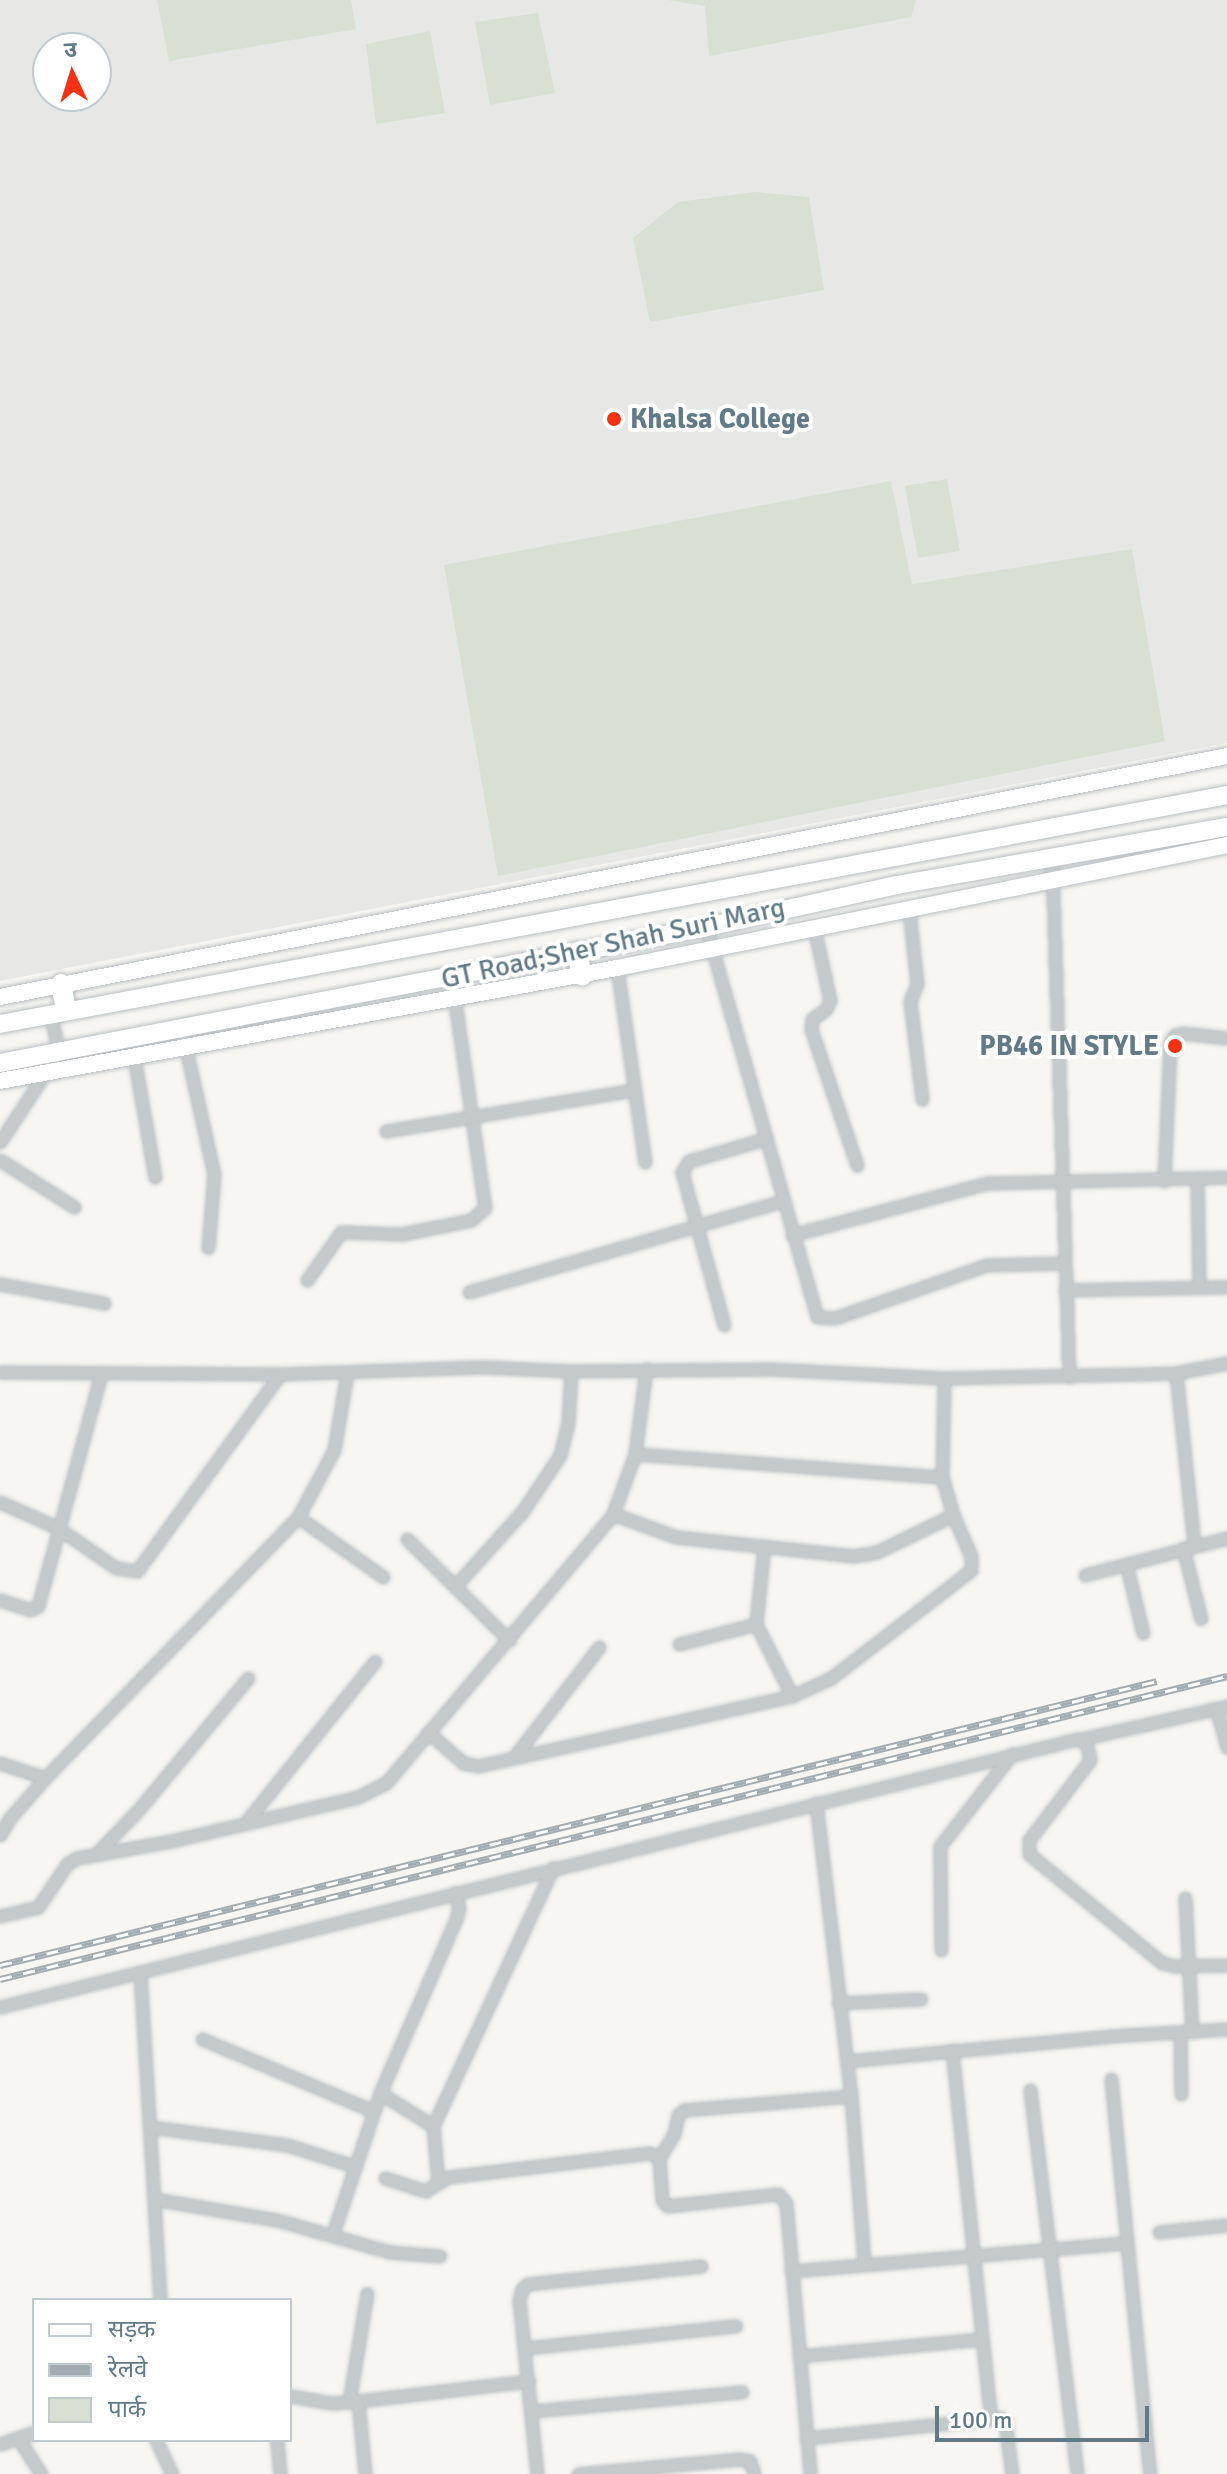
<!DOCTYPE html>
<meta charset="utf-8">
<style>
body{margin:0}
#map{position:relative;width:1227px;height:2474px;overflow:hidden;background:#f7f6f2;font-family:Signika,"Noto Sans Devanagari",sans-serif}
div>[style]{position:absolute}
.built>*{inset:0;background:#e7e8e6}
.green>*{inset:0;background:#d8dfd3}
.roads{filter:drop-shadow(0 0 2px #b8bec2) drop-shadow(0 0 2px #b8bec2)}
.street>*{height:11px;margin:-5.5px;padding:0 5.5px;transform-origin:5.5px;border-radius:5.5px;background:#c4c9cc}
.secondary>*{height:16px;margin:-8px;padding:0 8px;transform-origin:8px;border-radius:8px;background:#fff}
.primary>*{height:18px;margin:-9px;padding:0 9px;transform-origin:9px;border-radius:9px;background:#fff}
.highway>*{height:20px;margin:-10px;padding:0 10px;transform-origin:10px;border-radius:10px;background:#fff}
.rail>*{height:7px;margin-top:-3.5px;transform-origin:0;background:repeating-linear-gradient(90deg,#fff 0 12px,#a3acb1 0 24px);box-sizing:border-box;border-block:2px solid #a3acb1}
.dots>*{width:22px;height:22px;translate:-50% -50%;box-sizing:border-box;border:4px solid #fff;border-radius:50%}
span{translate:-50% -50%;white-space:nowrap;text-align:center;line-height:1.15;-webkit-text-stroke:8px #fff;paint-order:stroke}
.poi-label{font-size:28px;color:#627a87;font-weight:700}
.left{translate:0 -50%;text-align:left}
.right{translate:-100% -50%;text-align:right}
.street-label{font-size:28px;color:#627a87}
.legend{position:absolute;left:32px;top:2298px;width:260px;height:144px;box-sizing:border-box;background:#fff;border:2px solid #c0cacf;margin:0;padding:10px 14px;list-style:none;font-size:24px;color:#627a87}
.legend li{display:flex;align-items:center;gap:16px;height:40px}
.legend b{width:40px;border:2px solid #c0cacf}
.north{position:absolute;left:32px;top:32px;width:80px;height:80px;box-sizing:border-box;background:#fff;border:2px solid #c0cacf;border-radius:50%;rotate:356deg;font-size:22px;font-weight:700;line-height:32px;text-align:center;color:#627a87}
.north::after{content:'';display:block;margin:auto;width:28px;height:36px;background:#f53314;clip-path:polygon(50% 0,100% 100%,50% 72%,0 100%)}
.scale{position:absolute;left:935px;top:2406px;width:214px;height:36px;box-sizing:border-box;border:4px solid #627a87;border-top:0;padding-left:10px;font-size:24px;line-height:28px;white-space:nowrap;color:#627a87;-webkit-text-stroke:6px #fff;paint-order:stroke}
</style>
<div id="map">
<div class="built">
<div style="clip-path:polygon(evenodd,0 0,1227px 0,1227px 743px,0 981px,0 0,48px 48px,96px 48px,96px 96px,48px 96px,48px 48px)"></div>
</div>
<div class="green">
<div style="clip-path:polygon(157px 0,351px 0,356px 29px,169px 61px)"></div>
<div style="clip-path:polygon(668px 0,916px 0,911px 17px,709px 56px,705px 6px)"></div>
<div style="clip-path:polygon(538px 13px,555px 93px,490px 105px,475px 22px)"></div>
<div style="clip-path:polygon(430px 31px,445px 113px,376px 124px,366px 44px)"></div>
<div style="clip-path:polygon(755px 192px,809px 197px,824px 290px,650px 322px,633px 238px,678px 202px)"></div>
<div style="clip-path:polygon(947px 479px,960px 551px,918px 558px,905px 486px)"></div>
<div style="clip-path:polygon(891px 481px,912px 584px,1132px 549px,1165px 741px,498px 876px,444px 565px)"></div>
</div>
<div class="roads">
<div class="street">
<div style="left:1052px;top:861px;width:516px;rotate:88.11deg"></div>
<div style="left:909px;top:910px;width:74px;rotate:83.8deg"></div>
<div style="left:917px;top:984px;width:18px;rotate:112deg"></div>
<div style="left:910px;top:1001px;width:99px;rotate:83deg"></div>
<div style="left:706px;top:927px;width:405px;rotate:74.1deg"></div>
<div style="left:817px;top:1317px;width:18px;rotate:3deg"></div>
<div style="left:835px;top:1318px;width:160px;rotate:-19.3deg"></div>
<div style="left:986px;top:1265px;width:78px;rotate:-1.5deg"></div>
<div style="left:814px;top:928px;width:74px;rotate:77.5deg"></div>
<div style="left:830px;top:1000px;width:10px;rotate:114deg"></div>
<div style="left:826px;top:1009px;width:17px;rotate:144deg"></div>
<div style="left:812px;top:1019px;width:10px;rotate:96deg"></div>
<div style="left:811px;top:1029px;width:144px;rotate:71.3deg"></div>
<div style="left:617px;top:968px;width:196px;rotate:81.8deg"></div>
<div style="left:184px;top:1040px;width:137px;rotate:77.4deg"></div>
<div style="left:214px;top:1174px;width:74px;rotate:94.6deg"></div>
<div style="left:134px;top:1057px;width:122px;rotate:80.1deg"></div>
<div style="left:386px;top:1131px;width:252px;rotate:-9.4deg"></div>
<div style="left:0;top:1142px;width:108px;rotate:-56.8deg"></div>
<div style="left:59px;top:1052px;width:40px;rotate:-103deg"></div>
<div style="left:0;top:1160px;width:88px;rotate:32.4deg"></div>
<div style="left:1197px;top:1179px;width:108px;rotate:88.9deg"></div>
<div style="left:1164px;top:1181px;width:139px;rotate:-87.5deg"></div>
<div style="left:1170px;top:1042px;width:9px;rotate:-54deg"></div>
<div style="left:1175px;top:1035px;width:8px;rotate:-14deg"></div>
<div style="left:1183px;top:1033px;width:44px;rotate:6.5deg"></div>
<div style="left:792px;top:1235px;width:203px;rotate:-14.9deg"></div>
<div style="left:988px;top:1183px;width:239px;rotate:-1.4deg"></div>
<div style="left:307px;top:1280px;width:59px;rotate:-54.7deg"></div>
<div style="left:341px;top:1232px;width:61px;rotate:1.9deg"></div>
<div style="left:402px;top:1234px;width:70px;rotate:-11.5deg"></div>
<div style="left:471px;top:1220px;width:18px;rotate:-41deg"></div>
<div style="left:485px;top:1208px;width:234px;rotate:-98.3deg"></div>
<div style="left:0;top:1284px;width:106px;rotate:10.4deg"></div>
<div style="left:1065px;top:1290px;width:162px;rotate:-1.1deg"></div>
<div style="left:469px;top:1292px;width:327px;rotate:-16.2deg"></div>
<div style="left:724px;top:1325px;width:159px;rotate:-105.4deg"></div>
<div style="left:682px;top:1172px;width:13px;rotate:-58deg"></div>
<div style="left:689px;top:1161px;width:78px;rotate:-16.3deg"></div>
<div style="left:0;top:1372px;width:280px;rotate:0.4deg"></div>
<div style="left:280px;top:1374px;width:202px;rotate:-2deg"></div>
<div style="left:482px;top:1367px;width:89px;rotate:2.6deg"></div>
<div style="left:571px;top:1371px;width:199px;rotate:-0.6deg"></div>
<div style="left:770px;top:1369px;width:174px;rotate:3deg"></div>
<div style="left:944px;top:1378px;width:232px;rotate:-1.2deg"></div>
<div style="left:1176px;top:1373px;width:52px;rotate:-11.1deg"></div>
<div style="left:1176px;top:1373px;width:173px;rotate:84deg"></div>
<div style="left:635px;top:1454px;width:308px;rotate:4.3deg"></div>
<div style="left:0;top:1502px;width:64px;rotate:24.1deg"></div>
<div style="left:58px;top:1528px;width:70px;rotate:34.6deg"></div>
<div style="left:116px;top:1568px;width:21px;rotate:8deg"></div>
<div style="left:137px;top:1571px;width:243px;rotate:-54deg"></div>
<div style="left:613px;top:1514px;width:67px;rotate:20.1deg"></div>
<div style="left:676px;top:1537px;width:179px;rotate:6.1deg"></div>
<div style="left:854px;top:1556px;width:23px;rotate:-10deg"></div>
<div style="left:877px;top:1552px;width:85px;rotate:-26deg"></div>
<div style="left:298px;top:1517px;width:104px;rotate:35.2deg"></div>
<div style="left:407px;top:1539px;width:144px;rotate:44.7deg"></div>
<div style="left:764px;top:1546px;width:78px;rotate:95.9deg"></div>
<div style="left:756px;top:1624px;width:80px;rotate:63.4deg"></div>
<div style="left:1183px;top:1548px;width:73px;rotate:75.8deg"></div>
<div style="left:1126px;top:1564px;width:71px;rotate:76.2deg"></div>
<div style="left:1085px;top:1575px;width:147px;rotate:-14.6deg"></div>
<div style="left:456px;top:1585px;width:98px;rotate:-47.9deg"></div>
<div style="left:522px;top:1512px;width:69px;rotate:-56.3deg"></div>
<div style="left:560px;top:1455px;width:33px;rotate:-76deg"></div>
<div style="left:568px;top:1423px;width:52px;rotate:-86.7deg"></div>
<div style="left:0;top:1600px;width:32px;rotate:18deg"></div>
<div style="left:30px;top:1610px;width:9px;rotate:-27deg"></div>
<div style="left:38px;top:1606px;width:240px;rotate:-74.8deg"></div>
<div style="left:679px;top:1644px;width:80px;rotate:-14.6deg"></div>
<div style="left:1216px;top:1708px;width:41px;rotate:74.2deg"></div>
<div style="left:428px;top:1732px;width:47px;rotate:41.5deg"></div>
<div style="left:463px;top:1763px;width:15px;rotate:11deg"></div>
<div style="left:478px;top:1766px;width:322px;rotate:-12.6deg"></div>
<div style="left:792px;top:1696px;width:43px;rotate:-24.8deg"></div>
<div style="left:831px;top:1678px;width:177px;rotate:-37.6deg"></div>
<div style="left:971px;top:1570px;width:14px;rotate:-90deg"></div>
<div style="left:971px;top:1556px;width:45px;rotate:-113.7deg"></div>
<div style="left:953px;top:1515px;width:40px;rotate:-106deg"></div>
<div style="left:942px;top:1477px;width:99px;rotate:-88.8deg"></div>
<div style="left:1081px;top:1739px;width:150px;rotate:-12.7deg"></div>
<div style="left:514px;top:1757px;width:139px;rotate:-52.3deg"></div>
<div style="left:0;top:1763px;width:47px;rotate:18.4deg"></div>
<div style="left:816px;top:1803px;width:295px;rotate:83.2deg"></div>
<div style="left:851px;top:2096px;width:168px;rotate:85.5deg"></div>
<div style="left:246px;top:1822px;width:206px;rotate:-51.3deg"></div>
<div style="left:0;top:1835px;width:20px;rotate:-60deg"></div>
<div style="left:10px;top:1818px;width:53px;rotate:-48.8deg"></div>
<div style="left:45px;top:1778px;width:363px;rotate:-45.9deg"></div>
<div style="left:298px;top:1517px;width:76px;rotate:-61.8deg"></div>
<div style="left:334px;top:1450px;width:79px;rotate:-80.5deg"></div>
<div style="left:97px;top:1853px;width:62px;rotate:-46.3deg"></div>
<div style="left:140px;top:1808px;width:169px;rotate:-50.3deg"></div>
<div style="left:1185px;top:1898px;width:134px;rotate:87deg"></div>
<div style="left:0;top:1916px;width:39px;rotate:-13deg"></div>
<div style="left:38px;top:1907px;width:52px;rotate:-56deg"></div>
<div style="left:67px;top:1864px;width:12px;rotate:-31deg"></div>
<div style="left:77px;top:1858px;width:96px;rotate:-10.3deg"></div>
<div style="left:171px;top:1841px;width:192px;rotate:-13.2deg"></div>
<div style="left:358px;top:1797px;width:31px;rotate:-27deg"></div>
<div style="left:386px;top:1783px;width:352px;rotate:-49.8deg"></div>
<div style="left:613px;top:1514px;width:64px;rotate:-69.9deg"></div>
<div style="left:635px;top:1454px;width:86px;rotate:-82.6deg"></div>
<div style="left:941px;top:1950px;width:104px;rotate:-90.6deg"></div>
<div style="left:940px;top:1846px;width:117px;rotate:-52deg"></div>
<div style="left:140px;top:1972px;width:329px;rotate:86.5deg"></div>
<div style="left:838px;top:2003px;width:83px;rotate:-2.8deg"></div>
<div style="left:0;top:2007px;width:1110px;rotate:-13.97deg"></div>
<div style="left:1077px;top:1739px;width:9px;rotate:18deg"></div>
<div style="left:1086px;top:1742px;width:18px;rotate:77deg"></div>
<div style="left:1090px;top:1760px;width:101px;rotate:127.3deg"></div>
<div style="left:1029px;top:1840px;width:14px;rotate:90deg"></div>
<div style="left:1029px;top:1854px;width:172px;rotate:39.3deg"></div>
<div style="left:1162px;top:1963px;width:13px;rotate:13deg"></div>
<div style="left:1175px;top:1966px;width:52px;rotate:-1.1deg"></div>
<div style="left:1180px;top:2032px;width:62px;rotate:89.1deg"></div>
<div style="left:202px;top:2039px;width:186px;rotate:22.8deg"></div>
<div style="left:952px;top:2050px;width:370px;rotate:84deg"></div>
<div style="left:847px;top:2061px;width:264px;rotate:-5.4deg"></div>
<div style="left:1110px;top:2036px;width:117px;rotate:-3.4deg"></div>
<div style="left:1111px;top:2079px;width:397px;rotate:84.4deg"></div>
<div style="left:1030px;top:2090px;width:387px;rotate:83deg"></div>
<div style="left:380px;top:2093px;width:62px;rotate:31.9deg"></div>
<div style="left:433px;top:2126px;width:57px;rotate:85deg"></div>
<div style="left:433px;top:2126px;width:285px;rotate:-65.1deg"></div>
<div style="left:150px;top:2127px;width:138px;rotate:7.5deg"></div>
<div style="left:287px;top:2145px;width:70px;rotate:17.4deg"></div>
<div style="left:659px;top:2158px;width:28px;rotate:-58deg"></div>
<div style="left:674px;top:2134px;width:19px;rotate:-78deg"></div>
<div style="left:678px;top:2115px;width:8px;rotate:-40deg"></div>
<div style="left:684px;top:2110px;width:168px;rotate:-4.8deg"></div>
<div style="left:385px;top:2178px;width:42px;rotate:18deg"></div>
<div style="left:425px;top:2191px;width:27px;rotate:-31deg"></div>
<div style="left:448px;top:2177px;width:203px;rotate:-6.8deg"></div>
<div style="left:650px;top:2153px;width:10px;rotate:29deg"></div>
<div style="left:659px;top:2158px;width:42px;rotate:85.9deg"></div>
<div style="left:662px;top:2200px;width:8px;rotate:50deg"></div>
<div style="left:667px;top:2206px;width:112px;rotate:-6.2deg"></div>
<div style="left:778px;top:2194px;width:12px;rotate:48deg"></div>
<div style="left:786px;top:2203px;width:272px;rotate:84.9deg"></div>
<div style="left:154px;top:2199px;width:125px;rotate:9.7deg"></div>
<div style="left:277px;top:2220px;width:116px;rotate:15.9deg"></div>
<div style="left:389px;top:2252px;width:51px;rotate:4.5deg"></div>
<div style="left:1159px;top:2232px;width:68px;rotate:-5.9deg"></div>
<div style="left:333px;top:2233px;width:148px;rotate:-71.4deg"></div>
<div style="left:380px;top:2093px;width:190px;rotate:-66.4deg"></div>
<div style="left:456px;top:1919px;width:11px;rotate:-75deg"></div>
<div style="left:459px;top:1908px;width:16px;rotate:-105deg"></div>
<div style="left:791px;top:2271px;width:335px;rotate:-4.8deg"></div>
<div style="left:525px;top:2348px;width:212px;rotate:-6deg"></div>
<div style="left:799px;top:2356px;width:184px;rotate:-5.3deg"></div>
<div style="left:290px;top:2396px;width:43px;rotate:9.5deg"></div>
<div style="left:332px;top:2403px;width:26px;rotate:-4deg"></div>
<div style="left:358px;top:2401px;width:172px;rotate:-6.7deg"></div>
<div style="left:358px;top:2401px;width:73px;rotate:84.5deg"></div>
<div style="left:349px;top:2402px;width:110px;rotate:-80.6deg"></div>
<div style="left:532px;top:2411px;width:211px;rotate:-5.2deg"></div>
<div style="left:18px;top:2438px;width:43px;rotate:57.4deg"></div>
<div style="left:806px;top:2438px;width:196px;rotate:-5.9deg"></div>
<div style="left:1001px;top:2418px;width:6px;rotate:45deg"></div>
<div style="left:1005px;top:2422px;width:52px;rotate:82.3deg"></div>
<div style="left:156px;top:2440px;width:38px;rotate:65deg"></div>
<div style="left:277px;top:2440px;width:34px;rotate:85deg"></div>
<div style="left:0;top:2444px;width:36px;rotate:-19deg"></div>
<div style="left:537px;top:2474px;width:175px;rotate:-95.9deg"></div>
<div style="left:519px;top:2300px;width:11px;rotate:-75deg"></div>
<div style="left:522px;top:2289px;width:8px;rotate:-40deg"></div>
<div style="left:528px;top:2284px;width:174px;rotate:-5.9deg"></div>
<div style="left:578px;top:2474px;width:162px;rotate:-5.3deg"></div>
<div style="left:739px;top:2459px;width:11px;rotate:10deg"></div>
<div style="left:750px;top:2461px;width:14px;rotate:73deg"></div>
</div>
<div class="secondary">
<div style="left:0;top:997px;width:1250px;rotate:-11.11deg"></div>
<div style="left:0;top:1081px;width:627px;rotate:-10.38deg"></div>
<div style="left:617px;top:968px;width:622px;rotate:-11.4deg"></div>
</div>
<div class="primary">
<div style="left:0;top:1024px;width:1248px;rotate:-10.57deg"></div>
<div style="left:0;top:1063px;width:719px;rotate:-10.9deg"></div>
<div style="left:706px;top:927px;width:196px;rotate:-12.4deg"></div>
<div style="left:897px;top:885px;width:335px;rotate:-10deg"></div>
</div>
<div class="highway">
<div style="left:577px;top:952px;width:24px;rotate:78deg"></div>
<div style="left:61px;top:984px;width:26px;rotate:79deg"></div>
</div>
</div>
<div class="rail">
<div style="left:0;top:1965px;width:1191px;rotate:-13.79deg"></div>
<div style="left:0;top:1979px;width:1264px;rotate:-13.87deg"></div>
</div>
<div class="dots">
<div style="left:614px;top:419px;background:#f53314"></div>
<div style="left:1175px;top:1046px;background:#f53314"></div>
</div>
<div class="poi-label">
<span class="left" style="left:630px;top:419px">Khalsa College</span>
<span class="right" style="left:1159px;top:1046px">PB46 IN STYLE</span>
</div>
<div class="street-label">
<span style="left:613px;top:943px;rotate:-12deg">GT Road;Sher Shah Suri Marg</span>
</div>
<ul class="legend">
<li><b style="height:10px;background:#fff"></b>सड़क</li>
<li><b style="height:10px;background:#a3acb1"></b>रेलवे</li>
<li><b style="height:22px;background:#d8dfd3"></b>पार्क</li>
</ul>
<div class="north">उ</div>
<div class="scale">100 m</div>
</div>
